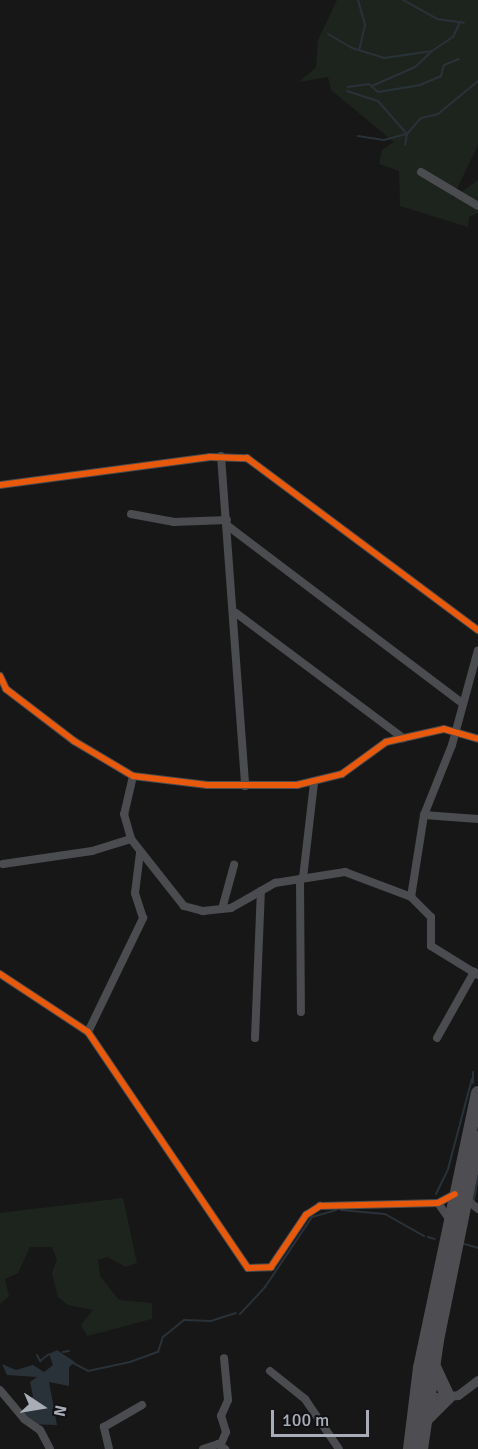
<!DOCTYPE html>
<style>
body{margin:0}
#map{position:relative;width:478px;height:1449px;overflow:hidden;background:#171717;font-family:Signika,sans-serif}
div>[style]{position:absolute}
.green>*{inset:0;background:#1d241e}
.water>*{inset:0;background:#2a3239}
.stream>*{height:2px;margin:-1px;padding:0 1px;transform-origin:1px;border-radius:1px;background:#2a3239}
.minor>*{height:8px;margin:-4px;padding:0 4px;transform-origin:4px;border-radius:4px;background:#4b4c50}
.tertiary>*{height:9px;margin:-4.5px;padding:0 4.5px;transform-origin:4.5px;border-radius:4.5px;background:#4b4c50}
.trunk>*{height:14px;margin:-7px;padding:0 7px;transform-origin:7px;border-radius:7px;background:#4e4e52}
.cycleway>*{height:6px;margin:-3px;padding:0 3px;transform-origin:3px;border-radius:3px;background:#e8590c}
span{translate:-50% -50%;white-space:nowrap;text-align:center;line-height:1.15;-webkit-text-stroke:6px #111113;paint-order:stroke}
.north{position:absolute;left:12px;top:1377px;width:60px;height:60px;-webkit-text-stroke:4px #111113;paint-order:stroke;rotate:102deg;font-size:16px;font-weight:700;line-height:24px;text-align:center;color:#a8adb8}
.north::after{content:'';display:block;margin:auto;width:21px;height:27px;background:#a8adb8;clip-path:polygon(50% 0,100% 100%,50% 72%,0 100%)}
.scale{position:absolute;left:271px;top:1410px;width:98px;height:27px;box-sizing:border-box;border:3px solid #a8adb8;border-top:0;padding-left:8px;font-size:18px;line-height:21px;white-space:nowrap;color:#a8adb8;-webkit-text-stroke:4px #111113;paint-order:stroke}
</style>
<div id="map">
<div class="green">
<div style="clip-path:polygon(337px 0,478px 0,478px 145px,452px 199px,478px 180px,478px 213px,469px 217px,468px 227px,400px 206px,399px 171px,379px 164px,382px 150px,394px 142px,331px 90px,328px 77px,299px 82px,316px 67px,318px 40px)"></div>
<div style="clip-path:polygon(123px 1198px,137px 1263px,126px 1267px,107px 1257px,98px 1260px,100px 1276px,119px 1300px,152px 1303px,152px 1319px,87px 1336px,81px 1325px,93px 1310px,68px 1305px,58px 1297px,52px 1273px,57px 1259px,52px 1247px,30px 1247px,18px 1273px,5px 1279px,9px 1296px,0 1304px,0 1213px)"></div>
</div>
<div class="water">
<div style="clip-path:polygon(57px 1350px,75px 1362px,69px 1367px,69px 1386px,49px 1382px,57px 1425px,28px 1424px,29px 1417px,22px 1416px,33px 1396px,30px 1382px,37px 1377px,7px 1375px,2px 1364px,16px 1370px,33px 1365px,44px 1372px,53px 1365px,49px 1354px)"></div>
</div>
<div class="stream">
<div style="left:358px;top:0;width:26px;rotate:74deg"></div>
<div style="left:365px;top:25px;width:26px;rotate:103deg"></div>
<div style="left:403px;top:0;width:39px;rotate:29deg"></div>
<div style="left:437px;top:19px;width:27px;rotate:8deg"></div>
<div style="left:328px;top:34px;width:28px;rotate:30deg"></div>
<div style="left:352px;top:48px;width:34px;rotate:17deg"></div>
<div style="left:384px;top:58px;width:49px;rotate:-8.3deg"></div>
<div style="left:432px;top:51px;width:25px;rotate:-34deg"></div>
<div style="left:453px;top:37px;width:17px;rotate:-65deg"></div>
<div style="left:372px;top:86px;width:47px;rotate:-23.8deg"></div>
<div style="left:415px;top:67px;width:23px;rotate:-43deg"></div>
<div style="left:348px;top:87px;width:21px;rotate:-8deg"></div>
<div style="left:369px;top:84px;width:12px;rotate:42deg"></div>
<div style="left:378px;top:92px;width:43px;rotate:-9.5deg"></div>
<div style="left:420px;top:85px;width:23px;rotate:-23deg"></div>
<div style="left:441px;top:76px;width:11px;rotate:-75deg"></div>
<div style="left:444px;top:65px;width:16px;rotate:-22deg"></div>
<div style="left:347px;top:91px;width:33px;rotate:18deg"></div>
<div style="left:378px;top:101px;width:44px;rotate:48.7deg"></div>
<div style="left:407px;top:134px;width:11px;rotate:100deg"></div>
<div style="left:358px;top:136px;width:26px;rotate:9deg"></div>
<div style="left:384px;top:140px;width:24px;rotate:-15deg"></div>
<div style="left:407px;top:134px;width:21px;rotate:-49deg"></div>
<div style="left:421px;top:118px;width:17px;rotate:-13deg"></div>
<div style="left:438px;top:114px;width:52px;rotate:-39.5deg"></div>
<div style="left:473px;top:1083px;width:11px;rotate:-90deg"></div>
<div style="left:436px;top:1194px;width:28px;rotate:-64deg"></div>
<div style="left:448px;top:1169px;width:93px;rotate:-75.1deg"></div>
<div style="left:474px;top:1200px;width:23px;rotate:-80deg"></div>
<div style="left:341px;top:1210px;width:44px;rotate:5.2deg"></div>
<div style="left:385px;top:1214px;width:45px;rotate:29.4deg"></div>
<div style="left:428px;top:1237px;width:7px;rotate:16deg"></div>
<div style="left:461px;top:1243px;width:18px;rotate:16deg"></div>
<div style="left:240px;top:1314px;width:37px;rotate:-47deg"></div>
<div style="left:265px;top:1287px;width:84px;rotate:-56.1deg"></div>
<div style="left:312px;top:1217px;width:25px;rotate:-16deg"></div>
<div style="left:63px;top:1352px;width:6px;rotate:-9deg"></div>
<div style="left:37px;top:1355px;width:7px;rotate:63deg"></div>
<div style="left:40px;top:1361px;width:11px;rotate:-38deg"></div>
<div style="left:73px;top:1363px;width:17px;rotate:28deg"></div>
<div style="left:88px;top:1371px;width:43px;rotate:-12.1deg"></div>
<div style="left:130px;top:1362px;width:30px;rotate:-20deg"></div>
<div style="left:158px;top:1352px;width:16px;rotate:-72deg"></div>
<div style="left:163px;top:1337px;width:27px;rotate:-39deg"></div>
<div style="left:184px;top:1320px;width:27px;rotate:2deg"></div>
<div style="left:211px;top:1321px;width:26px;rotate:-18deg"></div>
</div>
<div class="minor">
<div style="left:421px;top:172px;width:66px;rotate:30.8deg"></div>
<div style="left:221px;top:456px;width:331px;rotate:85.8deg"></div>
<div style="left:0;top:485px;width:212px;rotate:-7.6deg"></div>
<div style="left:210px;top:457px;width:37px;rotate:2deg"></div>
<div style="left:247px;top:458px;width:288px;rotate:36.7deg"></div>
<div style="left:131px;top:514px;width:44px;rotate:10.5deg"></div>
<div style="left:174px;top:522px;width:53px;rotate:-2.2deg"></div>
<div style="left:228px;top:526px;width:293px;rotate:37.1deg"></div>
<div style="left:236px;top:613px;width:209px;rotate:36.8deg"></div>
<div style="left:0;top:676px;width:14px;rotate:65deg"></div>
<div style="left:6px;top:689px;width:86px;rotate:37.4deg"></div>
<div style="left:74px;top:741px;width:69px;rotate:30.7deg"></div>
<div style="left:133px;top:776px;width:75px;rotate:6.9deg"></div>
<div style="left:207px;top:785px;width:90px"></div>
<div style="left:297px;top:785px;width:46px;rotate:-13.7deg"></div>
<div style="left:342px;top:774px;width:54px;rotate:-36deg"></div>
<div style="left:386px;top:742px;width:59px;rotate:-12.6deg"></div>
<div style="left:444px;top:729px;width:35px;rotate:16deg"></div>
<div style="left:133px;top:776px;width:39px;rotate:103deg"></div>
<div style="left:124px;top:814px;width:26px;rotate:74deg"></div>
<div style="left:131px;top:839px;width:85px;rotate:51.7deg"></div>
<div style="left:184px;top:906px;width:20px;rotate:15deg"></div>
<div style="left:203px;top:911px;width:28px;rotate:-6deg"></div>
<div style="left:231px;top:908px;width:51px;rotate:-29.6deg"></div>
<div style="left:275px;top:883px;width:71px;rotate:-8.9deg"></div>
<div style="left:345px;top:872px;width:71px;rotate:20.7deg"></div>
<div style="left:411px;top:897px;width:28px;rotate:45deg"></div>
<div style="left:431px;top:917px;width:29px;rotate:90deg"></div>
<div style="left:431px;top:946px;width:55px;rotate:31.7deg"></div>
<div style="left:424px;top:815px;width:54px;rotate:4.2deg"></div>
<div style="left:3px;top:864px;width:90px;rotate:-8.3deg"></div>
<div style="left:92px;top:851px;width:41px;rotate:-17.1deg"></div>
<div style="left:303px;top:878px;width:96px;rotate:-83.4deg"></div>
<div style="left:300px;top:879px;width:133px;rotate:89.6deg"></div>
<div style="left:411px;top:897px;width:83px;rotate:-81deg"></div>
<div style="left:424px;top:815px;width:75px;rotate:-68.2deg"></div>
<div style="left:452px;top:745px;width:98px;rotate:-74.7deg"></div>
<div style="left:222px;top:909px;width:46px;rotate:-74.7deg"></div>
<div style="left:0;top:974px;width:105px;rotate:33.4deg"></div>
<div style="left:88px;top:1032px;width:285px;rotate:55.9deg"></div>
<div style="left:248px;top:1268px;width:23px;rotate:-2deg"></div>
<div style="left:271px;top:1267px;width:63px;rotate:-56.1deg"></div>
<div style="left:306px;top:1215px;width:17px;rotate:-33deg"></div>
<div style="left:320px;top:1206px;width:118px;rotate:-1.5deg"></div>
<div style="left:438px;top:1203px;width:19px;rotate:-28deg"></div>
<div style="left:88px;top:1032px;width:127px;rotate:-64.2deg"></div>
<div style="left:143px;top:918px;width:26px;rotate:-108deg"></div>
<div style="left:135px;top:893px;width:40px;rotate:-82.9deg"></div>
<div style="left:255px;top:1038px;width:147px;rotate:-87.7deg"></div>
<div style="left:437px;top:1038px;width:76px;rotate:-60.7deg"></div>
<div style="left:466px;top:1199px;width:16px;rotate:40deg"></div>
<div style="left:438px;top:1203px;width:21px;rotate:55deg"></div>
<div style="left:270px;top:1371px;width:45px;rotate:38.7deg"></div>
<div style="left:305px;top:1399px;width:60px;rotate:55.8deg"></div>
<div style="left:0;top:1390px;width:38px;rotate:50deg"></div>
<div style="left:24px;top:1419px;width:19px;rotate:35deg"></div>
<div style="left:40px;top:1430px;width:21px;rotate:62deg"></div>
<div style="left:221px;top:1444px;width:13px;rotate:-67deg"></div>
<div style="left:226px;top:1432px;width:17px;rotate:-107deg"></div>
<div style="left:221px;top:1416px;width:17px;rotate:-66deg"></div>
<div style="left:228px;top:1400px;width:42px;rotate:-95.4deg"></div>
<div style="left:109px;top:1449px;width:23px;rotate:-103deg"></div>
<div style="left:104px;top:1427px;width:44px;rotate:-30.1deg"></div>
<div style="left:203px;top:1449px;width:16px;rotate:-18deg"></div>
<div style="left:218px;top:1444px;width:9px;rotate:36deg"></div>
</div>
<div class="tertiary">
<div style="left:425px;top:1398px;width:33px;rotate:-5deg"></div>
<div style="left:458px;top:1395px;width:25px;rotate:-37deg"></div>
</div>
<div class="trunk">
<div style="left:424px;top:1421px;width:34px;rotate:-45deg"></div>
<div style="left:448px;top:1397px;width:35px;rotate:-115deg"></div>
<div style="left:410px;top:1449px;width:82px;rotate:-83deg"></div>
<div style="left:420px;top:1368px;width:281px;rotate:-78.1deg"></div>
<div style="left:421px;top:1449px;width:110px;rotate:-81.6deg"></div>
<div style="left:437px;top:1340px;width:206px;rotate:-78.5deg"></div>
</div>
<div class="cycleway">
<div style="left:0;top:485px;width:212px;rotate:-7.6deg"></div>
<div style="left:210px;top:457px;width:37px;rotate:2deg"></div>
<div style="left:247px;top:458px;width:288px;rotate:36.7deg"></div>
<div style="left:0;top:676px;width:14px;rotate:65deg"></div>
<div style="left:6px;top:689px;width:86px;rotate:37.4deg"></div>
<div style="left:74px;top:741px;width:69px;rotate:30.7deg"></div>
<div style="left:133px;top:776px;width:75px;rotate:6.9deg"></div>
<div style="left:207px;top:785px;width:90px"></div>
<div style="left:297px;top:785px;width:46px;rotate:-13.7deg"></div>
<div style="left:342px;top:774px;width:54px;rotate:-36deg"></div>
<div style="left:386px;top:742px;width:59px;rotate:-12.6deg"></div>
<div style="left:444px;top:729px;width:35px;rotate:16deg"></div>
<div style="left:0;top:974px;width:105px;rotate:33.4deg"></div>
<div style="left:88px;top:1032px;width:285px;rotate:55.9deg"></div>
<div style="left:248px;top:1268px;width:23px;rotate:-2deg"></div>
<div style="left:271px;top:1267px;width:63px;rotate:-56.1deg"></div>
<div style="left:306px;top:1215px;width:17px;rotate:-33deg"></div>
<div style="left:320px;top:1206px;width:118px;rotate:-1.5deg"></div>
<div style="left:438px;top:1203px;width:19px;rotate:-28deg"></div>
</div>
<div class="north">N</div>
<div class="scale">100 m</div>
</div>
